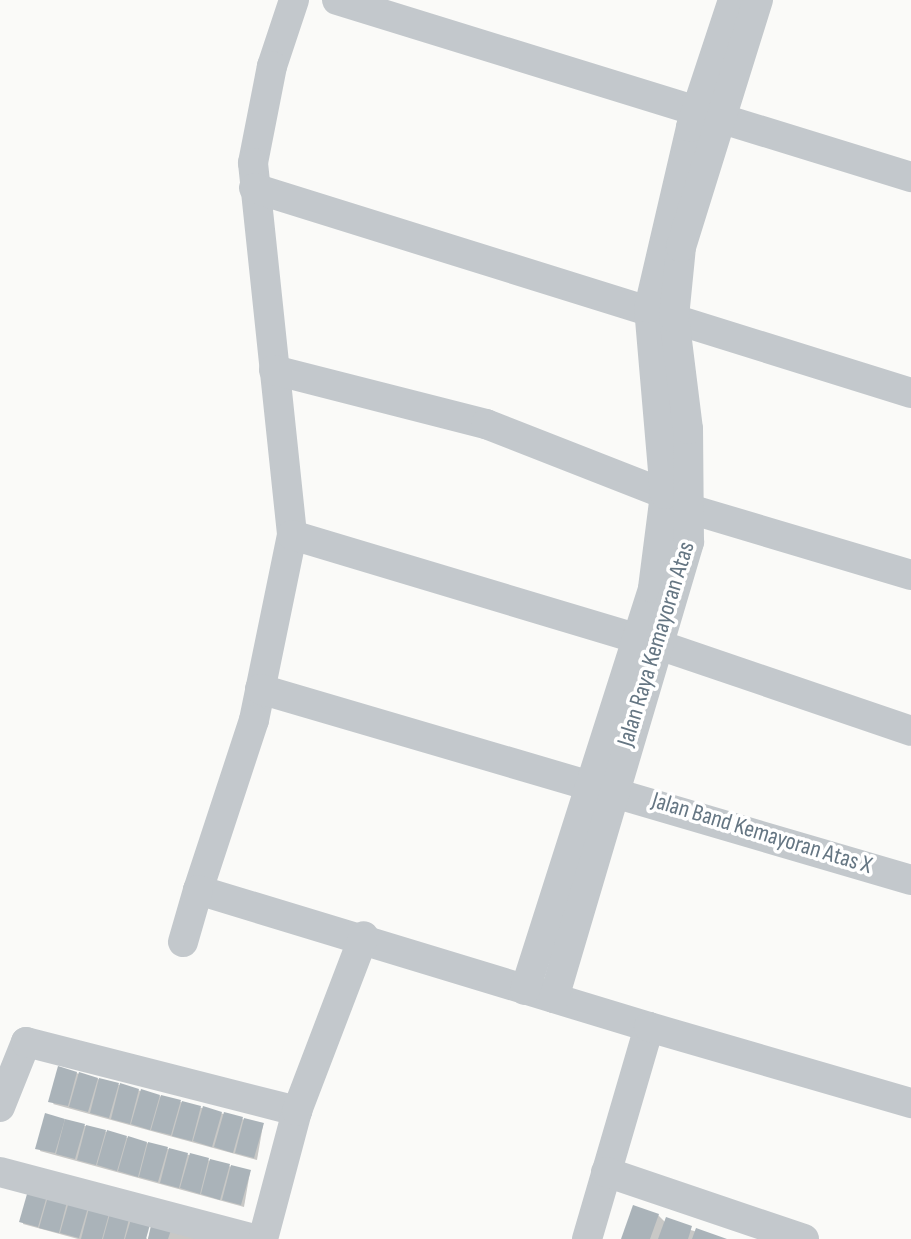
<!DOCTYPE html>
<style>
body{margin:0}
#map{position:relative;width:911px;height:1239px;overflow:hidden;background:#fafaf8;font-family:"Sofia Sans Condensed",sans-serif}
div>[style]{position:absolute}
.shadow>*{inset:0;background:#0003}
.building>*{inset:0;background:#aab3b9}
.minor>*{height:30px;margin:-15px;padding:0 15px;transform-origin:15px;border-radius:15px;background:#c3c8cc}
span{translate:-50% -50%;white-space:nowrap;text-align:center;line-height:1.15;-webkit-text-stroke:7px #fff;paint-order:stroke}
.street-label{font-size:24px;color:#657683}
</style>
<div id="map">
<div class="shadow">
<div style="clip-path:polygon(76px 1073px,263px 1125px,257px 1160px,53px 1104px)"></div>
<div style="clip-path:polygon(46px 1115px,250px 1172px,244px 1207px,40px 1151px)"></div>
<div style="clip-path:polygon(30px 1189px,129px 1217px,147px 1239px,78px 1239px,23px 1224px)"></div>
<div style="clip-path:polygon(658px 1215px,666px 1223px,722px 1239px,623px 1239px)"></div>
<div style="clip-path:polygon(152px 1224px,210px 1239px,148px 1239px)"></div>
</div>
<div class="building">
<div style="clip-path:polygon(58px 1066px,77px 1072px,68px 1106px,48px 1102px)"></div>
<div style="clip-path:polygon(79px 1072px,98px 1078px,88px 1112px,69px 1107px)"></div>
<div style="clip-path:polygon(99px 1078px,119px 1083px,109px 1118px,90px 1113px)"></div>
<div style="clip-path:polygon(120px 1083px,139px 1089px,130px 1124px,111px 1119px)"></div>
<div style="clip-path:polygon(141px 1089px,160px 1095px,150px 1130px,131px 1124px)"></div>
<div style="clip-path:polygon(161px 1095px,181px 1100px,171px 1135px,151px 1130px)"></div>
<div style="clip-path:polygon(182px 1101px,201px 1106px,192px 1141px,172px 1136px)"></div>
<div style="clip-path:polygon(203px 1106px,222px 1112px,212px 1147px,193px 1141px)"></div>
<div style="clip-path:polygon(224px 1112px,243px 1117px,233px 1153px,214px 1147px)"></div>
<div style="clip-path:polygon(45px 1113px,65px 1119px,55px 1153px,35px 1149px)"></div>
<div style="clip-path:polygon(244px 1118px,264px 1123px,254px 1158px,235px 1153px)"></div>
<div style="clip-path:polygon(65px 1119px,85px 1124px,75px 1159px,56px 1154px)"></div>
<div style="clip-path:polygon(86px 1125px,106px 1130px,96px 1165px,77px 1160px)"></div>
<div style="clip-path:polygon(107px 1130px,127px 1136px,117px 1171px,97px 1165px)"></div>
<div style="clip-path:polygon(128px 1136px,147px 1142px,138px 1177px,118px 1171px)"></div>
<div style="clip-path:polygon(148px 1142px,168px 1147px,158px 1182px,139px 1177px)"></div>
<div style="clip-path:polygon(169px 1148px,188px 1153px,179px 1188px,160px 1183px)"></div>
<div style="clip-path:polygon(190px 1153px,209px 1158px,200px 1194px,180px 1188px)"></div>
<div style="clip-path:polygon(210px 1159px,230px 1164px,220px 1200px,201px 1194px)"></div>
<div style="clip-path:polygon(231px 1165px,251px 1170px,241px 1205px,222px 1200px)"></div>
<div style="clip-path:polygon(29px 1187px,48px 1192px,38px 1227px,19px 1222px)"></div>
<div style="clip-path:polygon(49px 1193px,68px 1198px,59px 1233px,39px 1228px)"></div>
<div style="clip-path:polygon(70px 1198px,89px 1204px,79px 1238px,60px 1233px)"></div>
<div style="clip-path:polygon(90px 1204px,110px 1210px,102px 1239px,81px 1239px)"></div>
<div style="clip-path:polygon(633px 1205px,659px 1214px,650px 1239px,621px 1239px)"></div>
<div style="clip-path:polygon(111px 1210px,130px 1215px,124px 1239px,103px 1239px)"></div>
<div style="clip-path:polygon(132px 1216px,151px 1221px,146px 1239px,125px 1239px)"></div>
<div style="clip-path:polygon(666px 1217px,692px 1226px,688px 1239px,658px 1239px)"></div>
<div style="clip-path:polygon(152px 1221px,172px 1227px,168px 1239px,148px 1239px)"></div>
<div style="clip-path:polygon(696px 1228px,727px 1239px,692px 1239px)"></div>
</div>
<div class="minor">
<div style="left:294px;top:0;width:70px;rotate:108.4deg"></div>
<div style="left:272px;top:66px;width:99px;rotate:101.1deg"></div>
<div style="left:253px;top:163px;width:374px;rotate:84deg"></div>
<div style="left:292px;top:535px;width:189px;rotate:101.6deg"></div>
<div style="left:254px;top:720px;width:179px;rotate:108.2deg"></div>
<div style="left:198px;top:890px;width:471px;rotate:16.9deg"></div>
<div style="left:649px;top:1027px;width:221px;rotate:106.3deg"></div>
<div style="left:337px;top:0;width:601px;rotate:17.14deg"></div>
<div style="left:254px;top:188px;width:688px;rotate:17.33deg"></div>
<div style="left:274px;top:370px;width:219px;rotate:14.3deg"></div>
<div style="left:486px;top:424px;width:192px;rotate:21.4deg"></div>
<div style="left:693px;top:510px;width:227px;rotate:16.6deg"></div>
<div style="left:292px;top:535px;width:358px;rotate:16.7deg"></div>
<div style="left:656px;top:644px;width:269px;rotate:18.8deg"></div>
<div style="left:260px;top:689px;width:678px;rotate:16.35deg"></div>
<div style="left:183px;top:942px;width:54px;rotate:-73.9deg"></div>
<div style="left:525px;top:990px;width:422px;rotate:-72.3deg"></div>
<div style="left:653px;top:588px;width:95px;rotate:-82.7deg"></div>
<div style="left:665px;top:494px;width:187px;rotate:-94.9deg"></div>
<div style="left:649px;top:308px;width:186px;rotate:-76.9deg"></div>
<div style="left:691px;top:127px;width:134px;rotate:-71.7deg"></div>
<div style="left:554px;top:998px;width:476px;rotate:-73.5deg"></div>
<div style="left:689px;top:542px;width:113px;rotate:-90.5deg"></div>
<div style="left:688px;top:429px;width:113px;rotate:-97.1deg"></div>
<div style="left:674px;top:317px;width:70px;rotate:-84.3deg"></div>
<div style="left:681px;top:247px;width:259px;rotate:-72.7deg"></div>
<div style="left:649px;top:1027px;width:273px;rotate:16.2deg"></div>
<div style="left:0;top:1107px;width:70px;rotate:-68.2deg"></div>
<div style="left:26px;top:1042px;width:280px;rotate:14.3deg"></div>
<div style="left:0;top:1172px;width:262px;rotate:14.8deg"></div>
<div style="left:606px;top:1172px;width:209px;rotate:18.7deg"></div>
<div style="left:263px;top:1239px;width:132px;rotate:-75.1deg"></div>
<div style="left:297px;top:1111px;width:187px;rotate:-69.1deg"></div>
</div>
<div class="street-label">
<span style="left:656px;top:644px;rotate:-73deg">Jalan Raya Kemayoran Atas</span>
<span style="left:762px;top:833px;rotate:17deg">Jalan Band Kemayoran Atas X</span>
</div>
</div>
